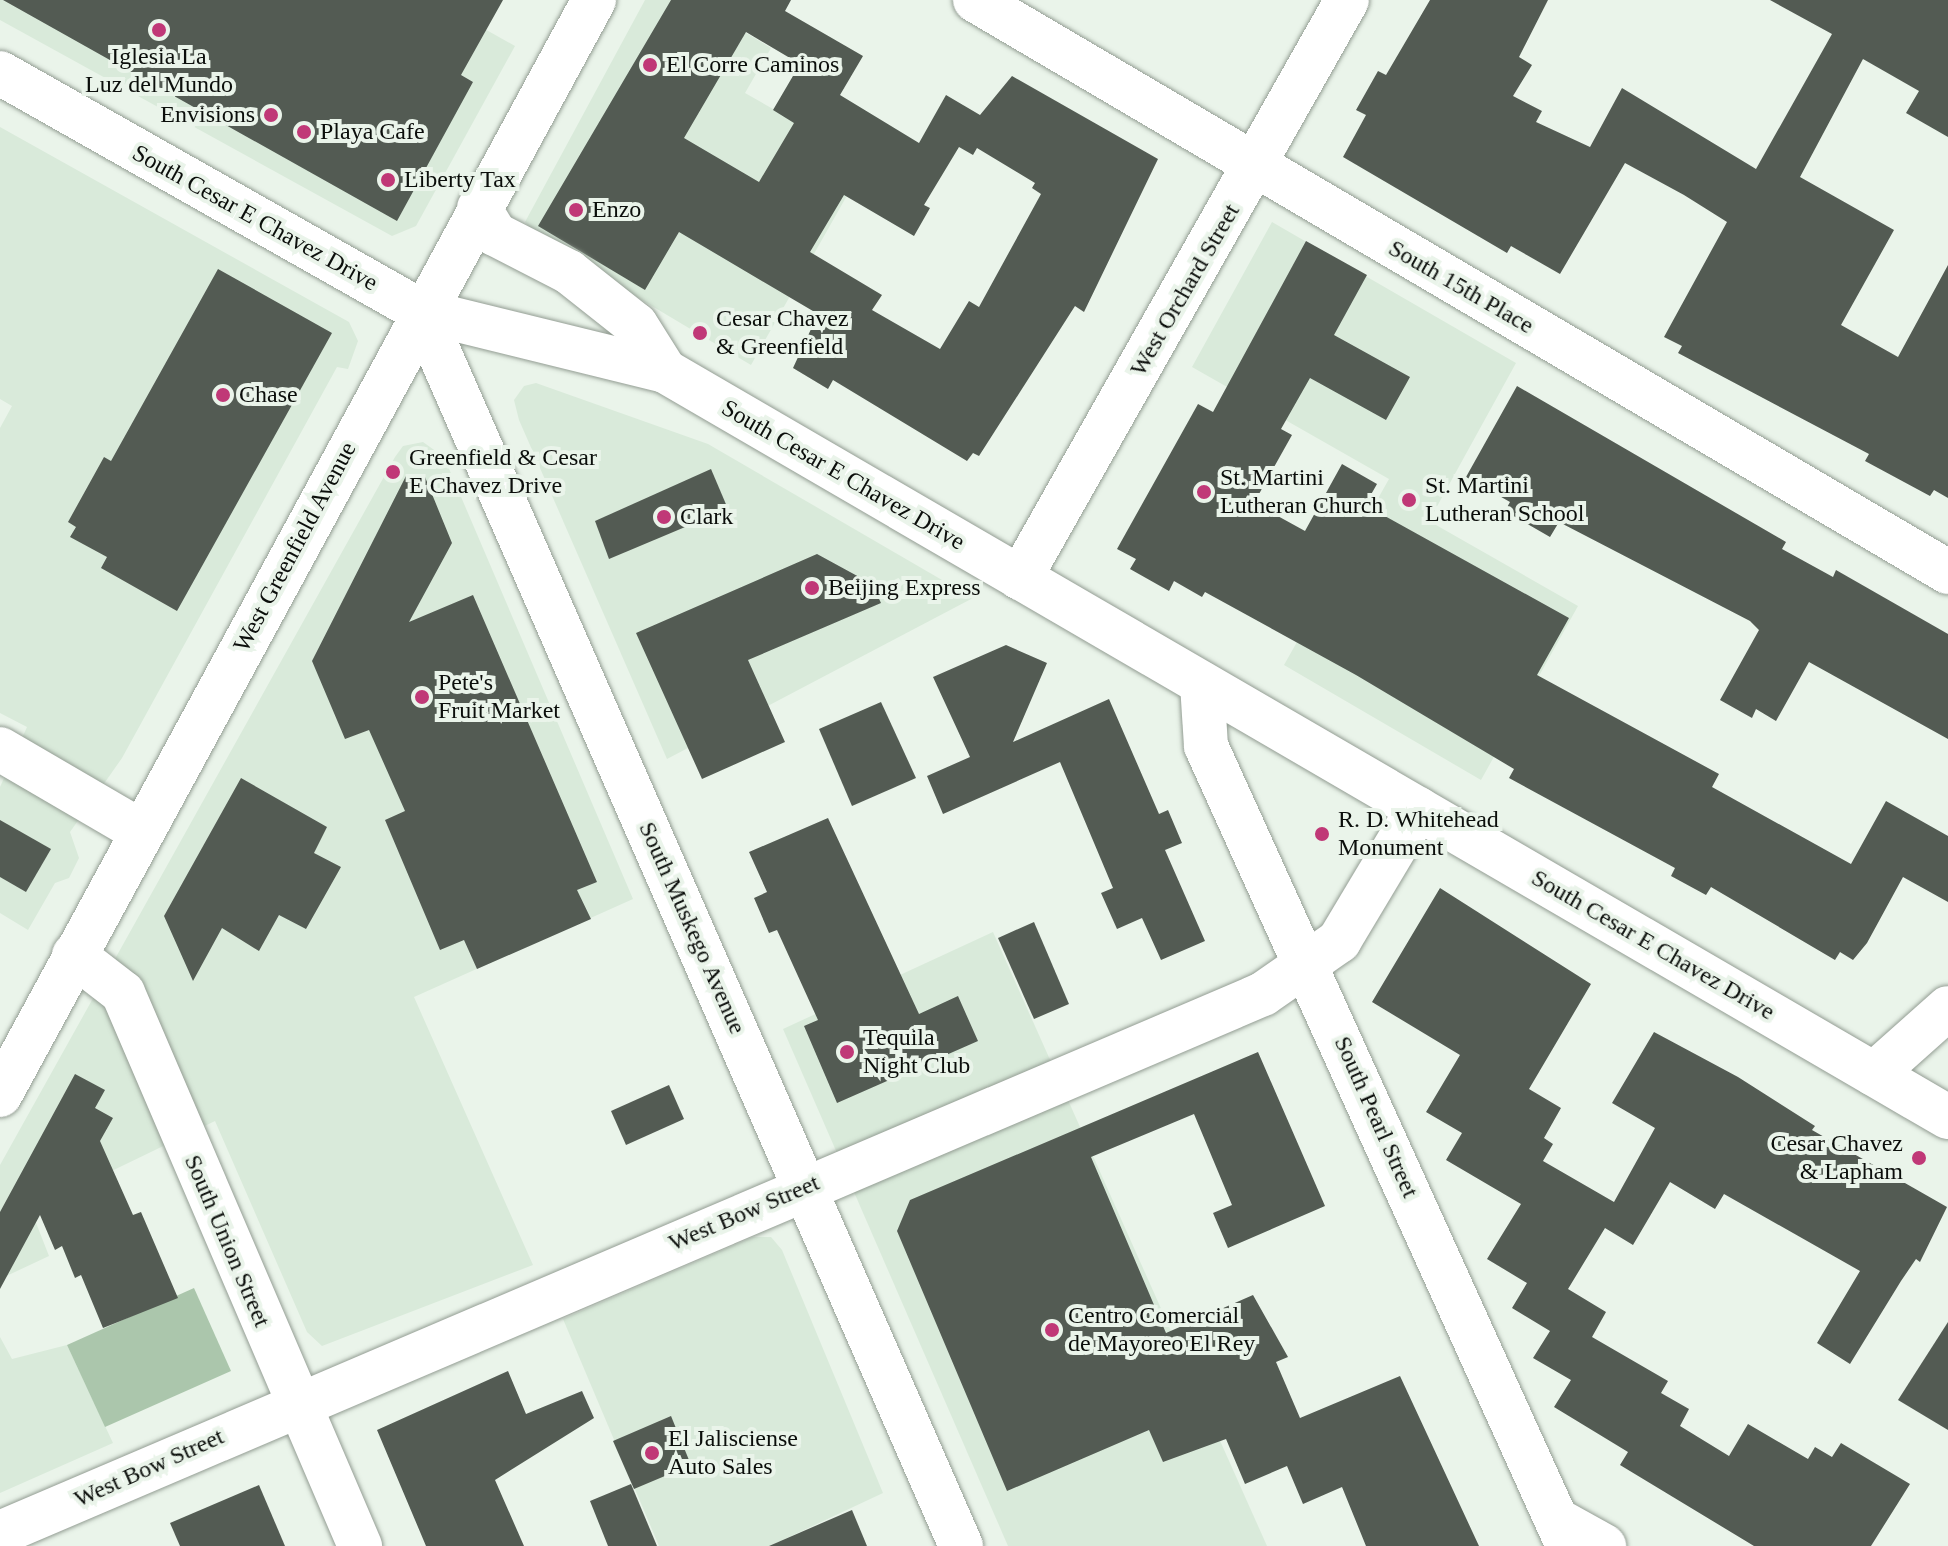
<!DOCTYPE html>
<style>
body{margin:0}
#map{position:relative;width:1948px;height:1546px;overflow:hidden;background:#eaf4ea;font-family:Georgia,serif}
div>[style]{position:absolute}
.built>*{inset:0;background:#d9eada}
.green>*{inset:0;background:#abc6ac}
.building>*{inset:0;background:#535b53}
.roads{filter:drop-shadow(0 0 2px #939d93) drop-shadow(0 0 2px #939d93)}
.minor>*{height:44px;margin:-22px;padding:0 22px;transform-origin:22px;border-radius:22px;background:#fff}
.major>*{height:44px;margin:-22px;padding:0 22px;transform-origin:22px;border-radius:22px;background:#fff}
.dots>*{width:22px;height:22px;translate:-50% -50%;box-sizing:border-box;border:4px solid #eaf4ea;border-radius:50%}
span{translate:-50% -50%;white-space:nowrap;text-align:center;line-height:1.15;-webkit-text-stroke:8px #eaf4ea;paint-order:stroke}
.poi-label{font-size:24px;color:#0b0e0b}
.left{translate:0 -50%;text-align:left}
.right{translate:-100% -50%;text-align:right}
.street-label{font-size:24px;color:#0b0e0b}
</style>
<div id="map">
<div class="built">
<div style="clip-path:polygon(0 0,433px 0,515px 46px,416px 226px,392px 236px,0 20px)"></div>
<div style="clip-path:polygon(645px 0,692px 0,771px 48px,745px 93px,866px 162px,751px 365px,541px 240px,525px 222px)"></div>
<div style="clip-path:polygon(0 127px,349px 322px,358px 341px,348px 369px,337px 367px,122px 758px,70px 832px,79px 858px,69px 878px,55px 883px,28px 930px,0 913px,0 787px,27px 727px,0 713px,0 428px,12px 406px,0 399px)"></div>
<div style="clip-path:polygon(1272px 222px,1516px 363px,1429px 521px,1578px 606px,1481px 780px,1284px 665px,1389px 479px,1192px 367px)"></div>
<div style="clip-path:polygon(536px 383px,708px 444px,973px 598px,667px 759px,519px 420px,514px 400px,524px 386px)"></div>
<div style="clip-path:polygon(423px 442px,444px 457px,633px 899px,414px 997px,533px 1265px,322px 1346px,307px 1332px,215px 1121px,31px 1210px,49px 1256px,0 1279px,0 1165px,395px 457px,403px 446px)"></div>
<div style="clip-path:polygon(993px 932px,1267px 1546px,1008px 1546px,783px 1029px)"></div>
<div style="clip-path:polygon(753px 1237px,771px 1237px,782px 1250px,883px 1493px,770px 1546px,659px 1546px,563px 1319px)"></div>
<div style="clip-path:polygon(0 1337px,12px 1359px,67px 1345px,113px 1443px,0 1493px)"></div>
</div>
<div class="green">
<div style="clip-path:polygon(194px 1288px,231px 1371px,105px 1427px,67px 1345px)"></div>
</div>
<div class="building">
<div style="clip-path:polygon(3px 0,503px 0,461px 75px,473px 82px,397px 221px)"></div>
<div style="clip-path:polygon(evenodd,671px 0,791px 0,785px 11px,863px 56px,840px 95px,919px 143px,946px 95px,980px 115px,1012px 76px,1158px 159px,1084px 312px,1075px 306px,979px 456px,973px 453px,967px 461px,833px 380px,828px 389px,793px 368px,818px 314px,679px 232px,645px 290px,538px 226px,671px 0,746px 32px,800px 64px,773px 110px,794px 123px,759px 182px,684px 138px,746px 32px,671px 0,959px 147px,973px 155px,977px 148px,1035px 183px,1032px 188px,1041px 194px,979px 307px,969px 301px,940px 349px,872px 310px,882px 295px,810px 252px,844px 195px,914px 236px,930px 208px,924px 205px,959px 147px)"></div>
<div style="clip-path:polygon(1430px 0,1548px 0,1519px 57px,1532px 65px,1513px 96px,1542px 111px,1536px 122px,1590px 147px,1622px 88px,1756px 169px,1832px 34px,1770px 0,1948px 0,1948px 137px,1906px 113px,1919px 91px,1863px 59px,1800px 177px,1894px 230px,1841px 325px,1898px 357px,1948px 265px,1948px 498px,1934px 490px,1930px 496px,1865px 461px,1869px 454px,1678px 353px,1682px 346px,1664px 337px,1727px 222px,1684px 195px,1625px 163px,1560px 274px,1511px 246px,1507px 253px,1343px 157px,1366px 115px,1356px 110px,1378px 71px,1386px 75px)"></div>
<div style="clip-path:polygon(1306px 241px,1367px 275px,1334px 335px,1410px 377px,1386px 420px,1310px 378px,1281px 429px,1292px 435px,1254px 503px,1305px 531px,1342px 464px,1377px 484px,1365px 505px,1569px 618px,1537px 675px,1719px 774px,1712px 787px,1851px 864px,1886px 801px,1948px 836px,1948px 902px,1903px 877px,1867px 943px,1853px 960px,1840px 952px,1835px 960px,1711px 887px,1706px 895px,1671px 876px,1675px 868px,1509px 778px,1514px 769px,1356px 675px,1205px 592px,1202px 597px,1174px 581px,1169px 591px,1130px 569px,1136px 559px,1117px 549px,1198px 404px,1213px 412px)"></div>
<div style="clip-path:polygon(218px 269px,332px 333px,177px 611px,101px 568px,107px 557px,70px 537px,76px 527px,68px 522px,104px 457px,111px 461px)"></div>
<div style="clip-path:polygon(1517px 386px,1786px 542px,1782px 549px,1833px 577px,1836px 570px,1948px 634px,1948px 739px,1809px 662px,1776px 721px,1756px 709px,1752px 718px,1720px 700px,1759px 630px,1750px 621px,1559px 522px,1550px 537px,1505px 511px,1510px 502px,1466px 477px)"></div>
<div style="clip-path:polygon(711px 469px,728px 509px,609px 559px,595px 521px)"></div>
<div style="clip-path:polygon(406px 476px,425px 477px,452px 543px,409px 622px,473px 595px,597px 882px,577px 890px,591px 919px,477px 969px,464px 940px,440px 950px,385px 820px,405px 811px,369px 730px,345px 739px,312px 661px)"></div>
<div style="clip-path:polygon(817px 554px,872px 584px,881px 603px,748px 660px,785px 742px,702px 779px,636px 633px)"></div>
<div style="clip-path:polygon(1006px 645px,1047px 663px,1013px 742px,1109px 699px,1159px 814px,1168px 810px,1182px 843px,1165px 850px,1205px 941px,1161px 960px,1142px 918px,1117px 929px,1101px 893px,1113px 888px,1060px 762px,943px 814px,927px 776px,970px 757px,933px 677px)"></div>
<div style="clip-path:polygon(881px 702px,916px 778px,852px 806px,819px 729px)"></div>
<div style="clip-path:polygon(241px 778px,327px 827px,314px 853px,341px 867px,306px 929px,279px 915px,259px 951px,222px 928px,193px 981px,164px 916px)"></div>
<div style="clip-path:polygon(828px 818px,919px 1014px,958px 996px,978px 1041px,837px 1103px,804px 1026px,818px 1020px,777px 930px,769px 933px,754px 898px,767px 892px,749px 852px)"></div>
<div style="clip-path:polygon(0 820px,51px 849px,26px 892px,0 877px)"></div>
<div style="clip-path:polygon(1440px 888px,1591px 984px,1529px 1089px,1561px 1108px,1544px 1138px,1553px 1144px,1543px 1161px,1614px 1202px,1655px 1128px,1612px 1103px,1654px 1032px,1738px 1077px,1815px 1126px,1812px 1130px,1947px 1207px,1920px 1262px,1916px 1259px,1901px 1281px,1850px 1364px,1817px 1343px,1860px 1271px,1724px 1194px,1715px 1209px,1670px 1182px,1633px 1245px,1605px 1228px,1568px 1289px,1606px 1312px,1592px 1337px,1668px 1381px,1661px 1393px,1689px 1409px,1680px 1426px,1729px 1456px,1748px 1424px,1808px 1459px,1815px 1447px,1832px 1457px,1841px 1443px,1910px 1484px,1871px 1546px,1754px 1546px,1620px 1465px,1628px 1452px,1554px 1407px,1571px 1380px,1533px 1358px,1550px 1331px,1512px 1308px,1527px 1283px,1487px 1259px,1521px 1204px,1446px 1160px,1462px 1133px,1426px 1112px,1460px 1055px,1372px 1002px)"></div>
<div style="clip-path:polygon(1034px 922px,1069px 1004px,1034px 1019px,998px 938px)"></div>
<div style="clip-path:polygon(1258px 1052px,1325px 1206px,1228px 1248px,1213px 1213px,1232px 1205px,1194px 1114px,1091px 1157px,1166px 1333px,1253px 1295px,1288px 1357px,1276px 1362px,1300px 1418px,1400px 1376px,1479px 1546px,1366px 1546px,1342px 1487px,1303px 1504px,1287px 1466px,1245px 1484px,1226px 1439px,1163px 1462px,1149px 1430px,1007px 1491px,897px 1231px,910px 1200px)"></div>
<div style="clip-path:polygon(75px 1074px,105px 1090px,95px 1108px,113px 1118px,100px 1141px,133px 1215px,141px 1212px,178px 1298px,103px 1328px,81px 1275px,75px 1278px,62px 1246px,55px 1250px,40px 1215px,0 1289px,0 1212px)"></div>
<div style="clip-path:polygon(669px 1085px,684px 1119px,626px 1145px,611px 1111px)"></div>
<div style="clip-path:polygon(1948px 1322px,1948px 1430px,1898px 1400px)"></div>
<div style="clip-path:polygon(508px 1371px,526px 1414px,582px 1391px,594px 1418px,495px 1480px,524px 1546px,426px 1546px,377px 1430px)"></div>
<div style="clip-path:polygon(671px 1416px,691px 1465px,634px 1489px,613px 1441px)"></div>
<div style="clip-path:polygon(631px 1484px,657px 1546px,608px 1546px,590px 1501px)"></div>
<div style="clip-path:polygon(259px 1485px,285px 1546px,180px 1546px,170px 1523px)"></div>
<div style="clip-path:polygon(852px 1510px,867px 1546px,769px 1546px)"></div>
</div>
<div class="roads">
<div class="minor">
<div style="left:975px;top:0;width:1129px;rotate:30.45deg"></div>
<div style="left:421px;top:311px;width:1348px;rotate:66.38deg"></div>
<div style="left:1020px;top:578px;width:664px;rotate:-60.5deg"></div>
<div style="left:1202px;top:684px;width:62px;rotate:86.3deg"></div>
<div style="left:1206px;top:746px;width:878px;rotate:65.65deg"></div>
<div style="left:0;top:749px;width:164px;rotate:30.3deg"></div>
<div style="left:74px;top:955px;width:62px;rotate:37.8deg"></div>
<div style="left:123px;top:993px;width:602px;rotate:66.8deg"></div>
<div style="left:1557px;top:1520px;width:54px;rotate:29deg"></div>
<div style="left:0;top:1533px;width:1373px;rotate:-23.11deg"></div>
<div style="left:1263px;top:994px;width:93px;rotate:-34.9deg"></div>
<div style="left:1339px;top:941px;width:154px;rotate:-59.1deg"></div>
</div>
<div class="major">
<div style="left:0;top:73px;width:484px;rotate:29.5deg"></div>
<div style="left:421px;top:311px;width:251px;rotate:13.8deg"></div>
<div style="left:665px;top:371px;width:1484px;rotate:30.18deg"></div>
<div style="left:479px;top:208px;width:31px;rotate:58deg"></div>
<div style="left:495px;top:234px;width:83px;rotate:27.2deg"></div>
<div style="left:569px;top:272px;width:85px;rotate:38.3deg"></div>
<div style="left:636px;top:325px;width:54px;rotate:57.8deg"></div>
<div style="left:1874px;top:1074px;width:99px;rotate:-41.7deg"></div>
<div style="left:0;top:1095px;width:1246px;rotate:-61.52deg"></div>
</div>
</div>
<div class="dots">
<div style="left:159px;top:30px;background:#c03877"></div>
<div style="left:650px;top:65px;background:#c03877"></div>
<div style="left:271px;top:115px;background:#c03877"></div>
<div style="left:304px;top:132px;background:#c03877"></div>
<div style="left:388px;top:180px;background:#c03877"></div>
<div style="left:576px;top:210px;background:#c03877"></div>
<div style="left:700px;top:333px;background:#c03877"></div>
<div style="left:223px;top:395px;background:#c03877"></div>
<div style="left:393px;top:472px;background:#c03877"></div>
<div style="left:1204px;top:492px;background:#c03877"></div>
<div style="left:1409px;top:500px;background:#c03877"></div>
<div style="left:664px;top:517px;background:#c03877"></div>
<div style="left:812px;top:588px;background:#c03877"></div>
<div style="left:422px;top:697px;background:#c03877"></div>
<div style="left:1322px;top:834px;background:#c03877"></div>
<div style="left:847px;top:1052px;background:#c03877"></div>
<div style="left:1919px;top:1158px;background:#c03877"></div>
<div style="left:1052px;top:1330px;background:#c03877"></div>
<div style="left:652px;top:1453px;background:#c03877"></div>
</div>
<div class="poi-label">
<span style="left:159px;top:71px">Iglesia La<br>Luz del Mundo</span>
<span class="left" style="left:666px;top:65px">El Corre Caminos</span>
<span class="right" style="left:255px;top:115px">Envisions</span>
<span class="left" style="left:320px;top:132px">Playa Cafe</span>
<span class="left" style="left:404px;top:180px">Liberty Tax</span>
<span class="left" style="left:592px;top:210px">Enzo</span>
<span class="left" style="left:716px;top:333px">Cesar Chavez<br>&amp; Greenfield</span>
<span class="left" style="left:239px;top:395px">Chase</span>
<span class="left" style="left:409px;top:472px">Greenfield &amp; Cesar<br>E Chavez Drive</span>
<span class="left" style="left:1220px;top:492px">St. Martini<br>Lutheran Church</span>
<span class="left" style="left:1425px;top:500px">St. Martini<br>Lutheran School</span>
<span class="left" style="left:680px;top:517px">Clark</span>
<span class="left" style="left:828px;top:588px">Beijing Express</span>
<span class="left" style="left:438px;top:697px">Pete's<br>Fruit Market</span>
<span class="left" style="left:1338px;top:834px">R. D. Whitehead<br>Monument</span>
<span class="left" style="left:863px;top:1052px">Tequila<br>Night Club</span>
<span class="right" style="left:1903px;top:1158px">Cesar Chavez<br>&amp; Lapham</span>
<span class="left" style="left:1068px;top:1330px">Centro Comercial<br>de Mayoreo El Rey</span>
<span class="left" style="left:668px;top:1453px">El Jalisciense<br>Auto Sales</span>
</div>
<div class="street-label">
<span style="left:255px;top:218px;rotate:29deg">South Cesar E Chavez Drive</span>
<span style="left:1461px;top:287px;rotate:30deg">South 15th Place</span>
<span style="left:1185px;top:290px;rotate:-60deg">West Orchard Street</span>
<span style="left:843px;top:475px;rotate:30deg">South Cesar E Chavez Drive</span>
<span style="left:295px;top:547px;rotate:-62deg">West Greenfield Avenue</span>
<span style="left:692px;top:928px;rotate:66deg">South Muskego Avenue</span>
<span style="left:1653px;top:945px;rotate:30deg">South Cesar E Chavez Drive</span>
<span style="left:1376px;top:1117px;rotate:66deg">South Pearl Street</span>
<span style="left:744px;top:1213px;rotate:-23deg">West Bow Street</span>
<span style="left:227px;top:1241px;rotate:67deg">South Union Street</span>
<span style="left:149px;top:1468px;rotate:-24deg">West Bow Street</span>
</div>
</div>
